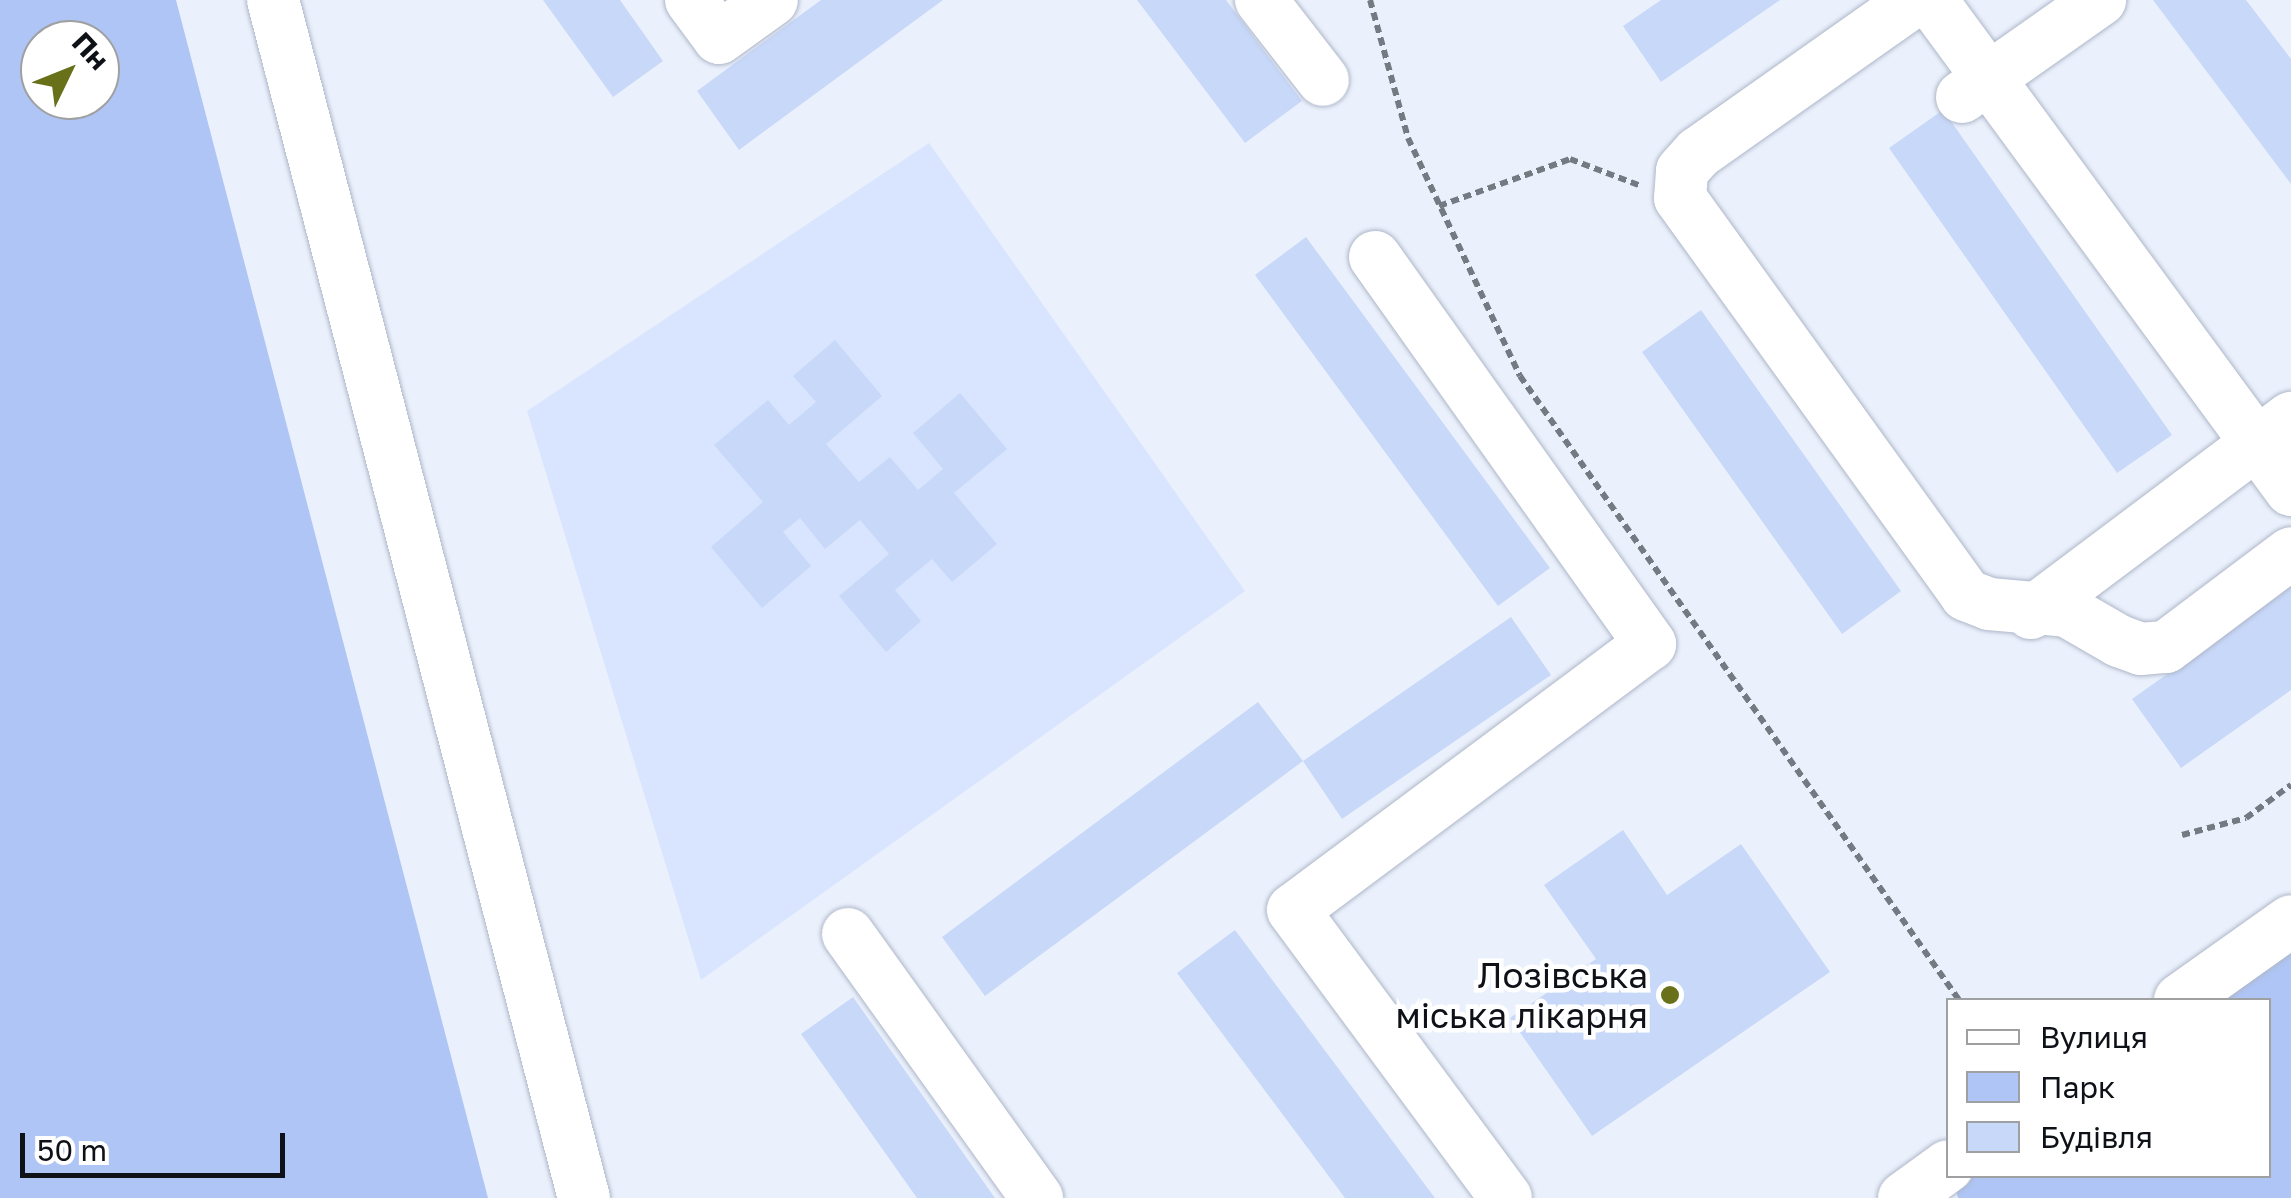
<!DOCTYPE html>
<meta charset="utf-8">
<style>
body{margin:0}
#map{position:relative;width:2291px;height:1198px;overflow:hidden;background:#ebf1fc;font-family:"Golos Text",sans-serif}
div>[style]{position:absolute}
.built>*{inset:0;background:#d9e5fe}
.green>*{inset:0;background:#afc5f5}
.building>*{inset:0;background:#c8d8f9}
.path>*{height:6px;margin-top:-3px;transform-origin:0;background:repeating-linear-gradient(90deg,#757a82 0 8px,transparent 0 13px)}
.roads{filter:drop-shadow(0 0 2px #aeb7c9) drop-shadow(0 0 2px #aeb7c9)}
.minor>*{height:52px;margin:-26px;padding:0 26px;transform-origin:26px;border-radius:26px;background:#fff}
.dots>*{width:28px;height:28px;translate:-50% -50%;box-sizing:border-box;border:5px solid #fff;border-radius:50%}
span{translate:-50% -50%;white-space:nowrap;text-align:center;line-height:1.15;-webkit-text-stroke:9px #fff;paint-order:stroke}
.poi-label{font-size:35px;color:#0e1117}
.right{translate:-100% -50%;text-align:right}
.legend{position:absolute;left:1946px;top:998px;width:325px;height:180px;box-sizing:border-box;background:#fff;border:2px solid #9fa0a2;margin:0;padding:12px 18px;list-style:none;font-size:30px;color:#0e1117}
.legend li{display:flex;align-items:center;gap:20px;height:50px}
.legend b{width:50px;border:2px solid #9fa0a2}
.north{position:absolute;left:20px;top:20px;width:100px;height:100px;box-sizing:border-box;background:#fff;border:2px solid #9fa0a2;border-radius:50%;rotate:47deg;font-size:28px;font-weight:700;line-height:40px;text-align:center;color:#0e1117}
.north::after{content:'';display:block;margin:auto;width:35px;height:45px;background:#68711a;clip-path:polygon(50% 0,100% 100%,50% 72%,0 100%)}
.scale{position:absolute;left:20px;top:1133px;width:265px;height:45px;box-sizing:border-box;border:5px solid #0e1117;border-top:0;padding-left:12px;font-size:30px;line-height:35px;white-space:nowrap;color:#0e1117;-webkit-text-stroke:8px #fff;paint-order:stroke}
</style>
<div id="map">
<div class="built">
<div style="clip-path:polygon(929px 143px,1245px 591px,701px 980px,527px 411px)"></div>
</div>
<div class="green">
<div style="clip-path:polygon(evenodd,0 0,176px 0,488px 1198px,0 1198px,0 0,40px 40px,100px 40px,100px 100px,40px 100px,40px 40px)"></div>
<div style="clip-path:polygon(2291px 921px,2291px 1198px,1958px 1198px,1952px 1176px,2268px 1176px,2268px 1000px,2180px 1000px)"></div>
</div>
<div class="building">
<div style="clip-path:polygon(543px 0,620px 0,663px 61px,613px 97px)"></div>
<div style="clip-path:polygon(821px 0,943px 0,739px 150px,697px 91px)"></div>
<div style="clip-path:polygon(1137px 0,1226px 0,1302px 101px,1245px 143px)"></div>
<div style="clip-path:polygon(1661px 0,1780px 0,1661px 82px,1623px 26px)"></div>
<div style="clip-path:polygon(2153px 0,2246px 0,2291px 59px,2291px 184px)"></div>
<div style="clip-path:polygon(1943px 110px,2172px 435px,2117px 473px,1889px 148px)"></div>
<div style="clip-path:polygon(1306px 237px,1550px 568px,1498px 606px,1255px 275px)"></div>
<div style="clip-path:polygon(1701px 310px,1901px 591px,1842px 634px,1642px 352px)"></div>
<div style="clip-path:polygon(835px 340px,882px 396px,826px 444px,859px 482px,890px 457px,918px 490px,943px 469px,913px 433px,960px 393px,1007px 449px,954px 493px,997px 544px,952px 582px,932px 559px,895px 590px,921px 621px,886px 652px,839px 596px,889px 554px,860px 520px,825px 549px,800px 518px,783px 532px,811px 566px,762px 608px,711px 547px,763px 502px,714px 445px,768px 400px,789px 425px,816px 402px,793px 376px)"></div>
<div style="clip-path:polygon(2291px 586px,2291px 690px,2181px 768px,2132px 699px)"></div>
<div style="clip-path:polygon(1511px 617px,1551px 675px,1342px 819px,1303px 761px)"></div>
<div style="clip-path:polygon(1258px 702px,1303px 761px,985px 996px,942px 937px)"></div>
<div style="clip-path:polygon(1623px 830px,1667px 895px,1741px 844px,1830px 972px,1592px 1136px,1510px 1018px,1596px 959px,1544px 885px)"></div>
<div style="clip-path:polygon(1235px 930px,1435px 1198px,1345px 1198px,1177px 973px)"></div>
<div style="clip-path:polygon(853px 997px,995px 1198px,917px 1198px,801px 1034px)"></div>
</div>
<div class="path">
<div style="left:1370px;top:0;width:143px;rotate:74.6deg"></div>
<div style="left:1408px;top:138px;width:263px;rotate:64.8deg"></div>
<div style="left:1520px;top:376px;width:763px;rotate:54.87deg"></div>
<div style="left:1439px;top:206px;width:139px;rotate:-19.7deg"></div>
<div style="left:1570px;top:159px;width:76px;rotate:20.8deg"></div>
<div style="left:2182px;top:835px;width:66px;rotate:-14.9deg"></div>
<div style="left:2246px;top:818px;width:56px;rotate:-36.3deg"></div>
</div>
<div class="roads">
<div class="minor">
<div style="left:273px;top:0;width:1238px;rotate:75.45deg"></div>
<div style="left:691px;top:0;width:47px;rotate:53.6deg"></div>
<div style="left:719px;top:38px;width:65px;rotate:-35.6deg"></div>
<div style="left:1261px;top:0;width:101px;rotate:52.2deg"></div>
<div style="left:1915px;top:0;width:266px;rotate:144.8deg"></div>
<div style="left:1698px;top:153px;width:24px;rotate:132deg"></div>
<div style="left:1682px;top:171px;width:27px;rotate:94deg"></div>
<div style="left:1680px;top:198px;width:489px;rotate:54.2deg"></div>
<div style="left:1966px;top:595px;width:25px;rotate:21deg"></div>
<div style="left:1989px;top:604px;width:78px;rotate:5.1deg"></div>
<div style="left:2067px;top:611px;width:60px;rotate:30deg"></div>
<div style="left:2119px;top:641px;width:23px;rotate:20deg"></div>
<div style="left:2141px;top:649px;width:25px;rotate:-5deg"></div>
<div style="left:2166px;top:647px;width:156px;rotate:-36.9deg"></div>
<div style="left:1931px;top:0;width:608px;rotate:53.7deg"></div>
<div style="left:1962px;top:97px;width:169px;rotate:-35.1deg"></div>
<div style="left:1375px;top:257px;width:475px;rotate:54.6deg"></div>
<div style="left:1650px;top:644px;width:445px;rotate:143.3deg"></div>
<div style="left:1293px;top:910px;width:358px;rotate:53.5deg"></div>
<div style="left:2031px;top:613px;width:325px;rotate:-36.9deg"></div>
<div style="left:848px;top:934px;width:325px;rotate:54.4deg"></div>
<div style="left:2180px;top:1000px;width:136px;rotate:-35.4deg"></div>
<div style="left:1904px;top:1198px;width:54px;rotate:-36deg"></div>
</div>
</div>
<div class="dots">
<div style="left:1670px;top:995px;background:#68711a"></div>
</div>
<div class="poi-label">
<span class="right" style="left:1648px;top:995px">Лозівська<br>міська лікарня</span>
</div>
<ul class="legend">
<li><b style="height:12px;background:#fff"></b>Вулиця</li>
<li><b style="height:28px;background:#afc5f5"></b>Парк</li>
<li><b style="height:28px;background:#c8d8f9"></b>Будівля</li>
</ul>
<div class="north">Пн</div>
<div class="scale">50 m</div>
</div>
